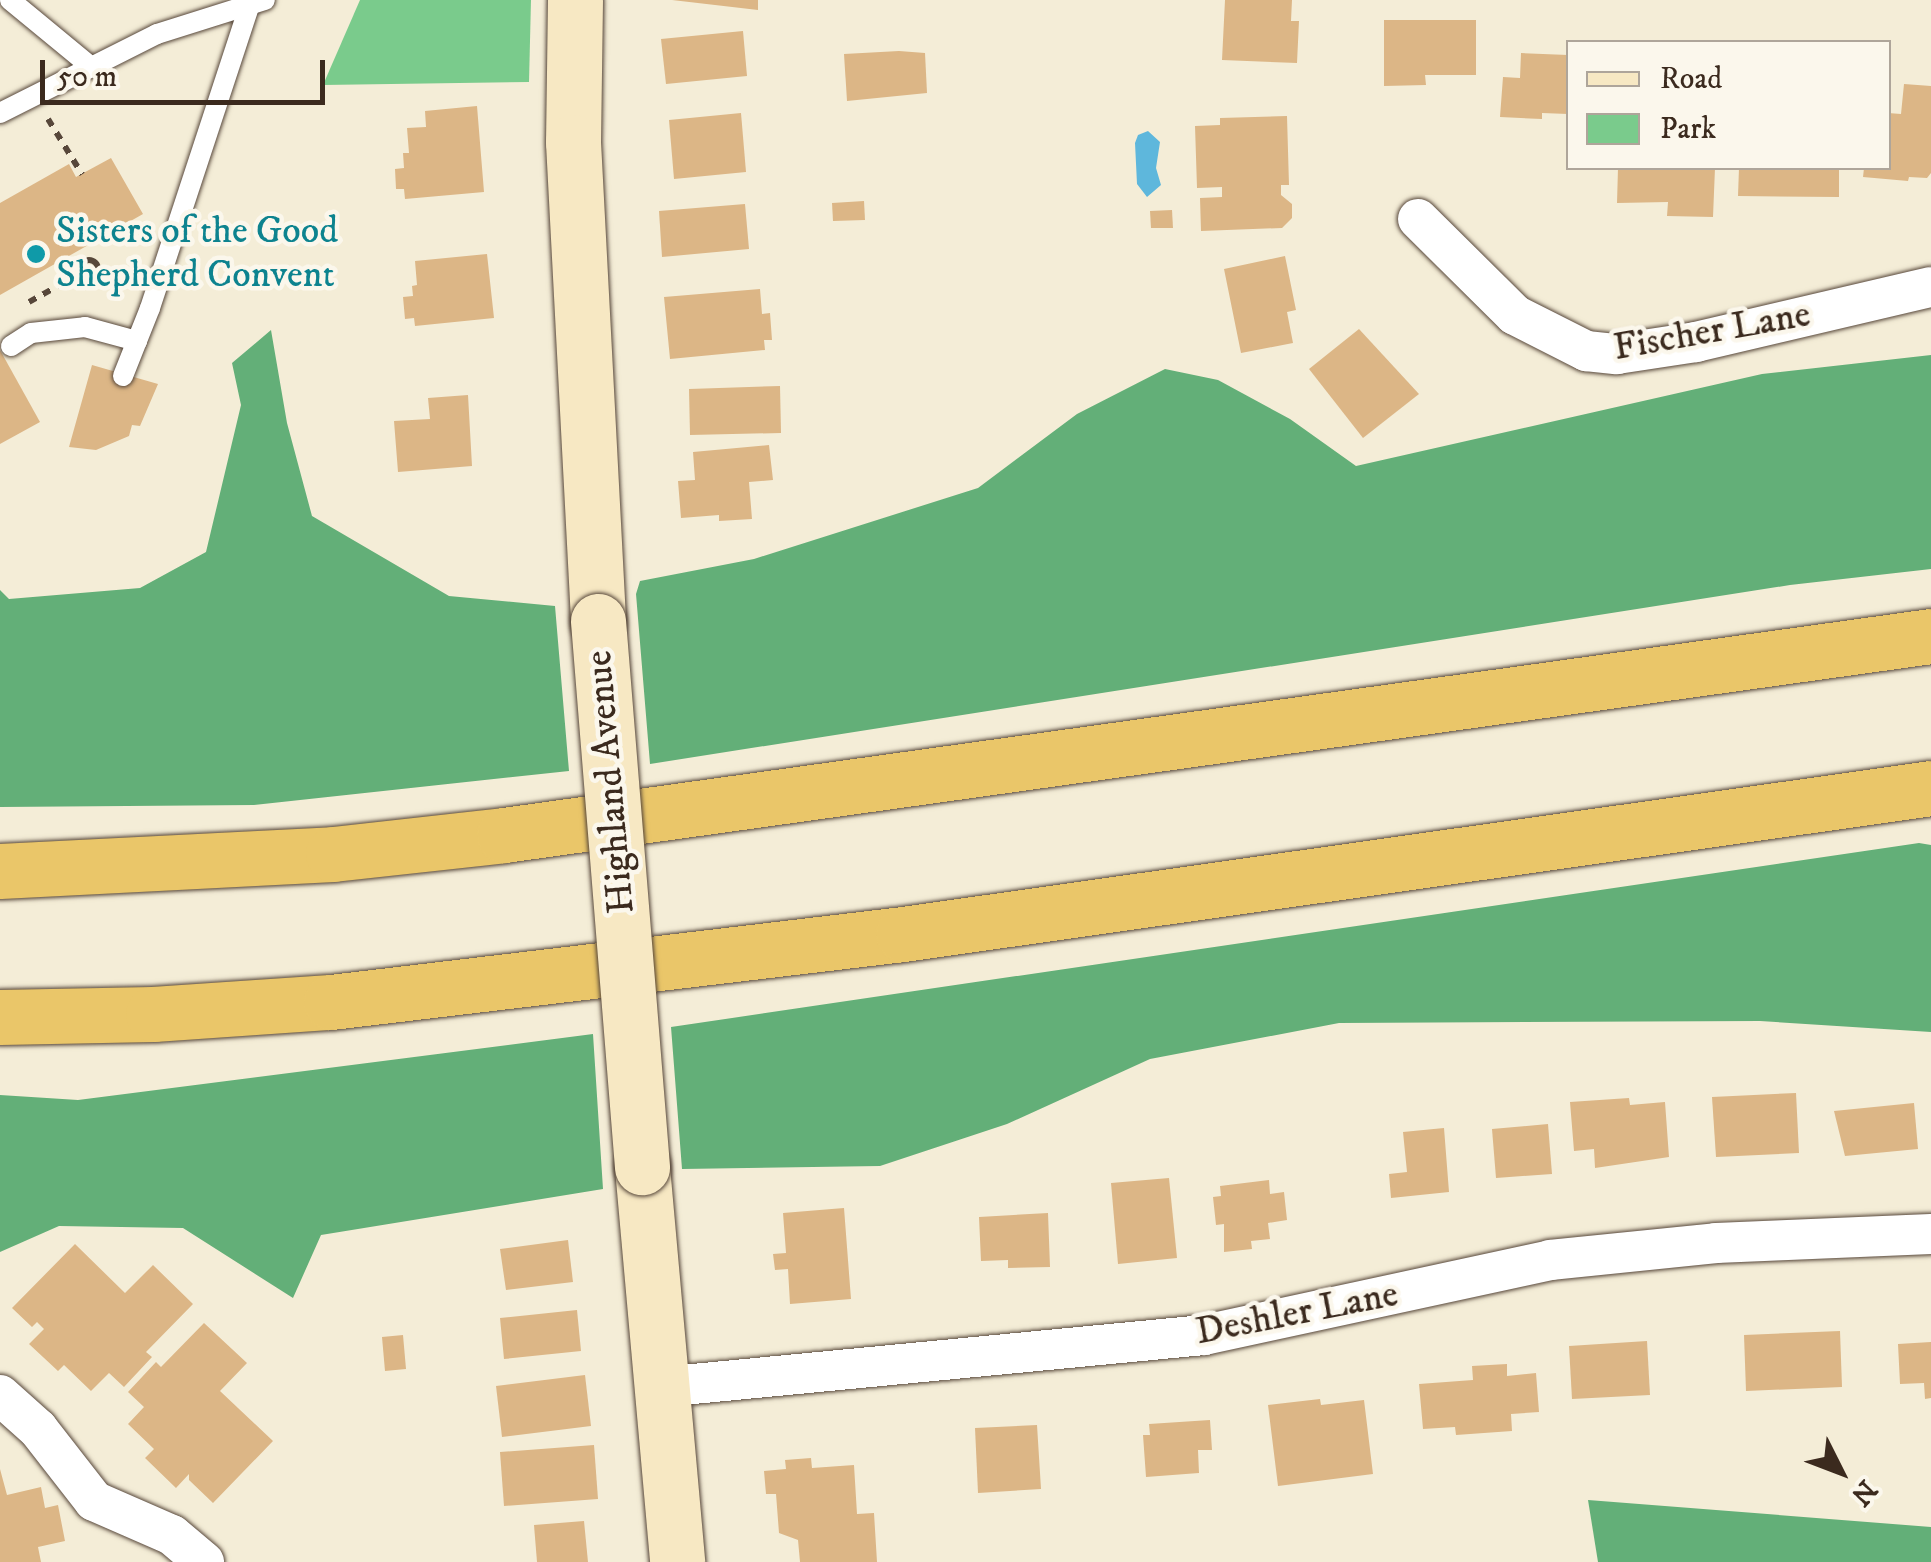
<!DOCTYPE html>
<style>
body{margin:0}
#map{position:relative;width:1931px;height:1562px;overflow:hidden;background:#f4edd7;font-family:"IM FELL DW Pica",serif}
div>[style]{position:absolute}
.green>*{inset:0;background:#7acb8c}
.forest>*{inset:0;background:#63af78}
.water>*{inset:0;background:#5eb7dc}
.building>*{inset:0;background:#dcb686}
.path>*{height:6px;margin-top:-3px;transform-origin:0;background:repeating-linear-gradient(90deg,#57473a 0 8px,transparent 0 16px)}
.path>.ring{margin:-3px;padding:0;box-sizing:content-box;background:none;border:6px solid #57473a;border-radius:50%}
.roads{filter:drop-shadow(0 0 2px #57473a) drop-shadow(0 0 2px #57473a)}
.lane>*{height:20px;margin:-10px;padding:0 10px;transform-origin:10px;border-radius:10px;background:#fff}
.street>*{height:40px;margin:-20px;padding:0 20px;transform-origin:20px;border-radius:20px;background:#fff}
.secondary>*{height:55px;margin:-27.5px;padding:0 27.5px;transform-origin:27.5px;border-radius:27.5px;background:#f7e8c3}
.highway>*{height:55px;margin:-27.5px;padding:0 27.5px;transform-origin:27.5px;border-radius:27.5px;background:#eac669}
.bridges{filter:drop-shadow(0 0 2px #57473a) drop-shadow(0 0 2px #57473a)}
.secondary-bridge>*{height:55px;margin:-27.5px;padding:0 27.5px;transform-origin:27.5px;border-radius:27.5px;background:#f7e8c3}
.dots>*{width:28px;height:28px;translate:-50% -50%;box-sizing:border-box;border:5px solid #fbf7ec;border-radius:50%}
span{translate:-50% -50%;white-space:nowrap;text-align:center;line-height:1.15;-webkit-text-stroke:9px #fbf7ec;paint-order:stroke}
.culture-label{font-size:38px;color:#0d838f}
.left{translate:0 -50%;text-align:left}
.street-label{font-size:38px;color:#3b2a1e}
.legend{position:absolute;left:1566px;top:40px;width:325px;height:130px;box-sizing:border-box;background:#fbf7ec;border:2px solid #aea59a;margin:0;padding:12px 18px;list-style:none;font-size:30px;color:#3b2a1e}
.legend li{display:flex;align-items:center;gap:20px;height:50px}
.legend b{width:50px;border:2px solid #aea59a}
.north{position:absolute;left:1791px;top:1422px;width:100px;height:100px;-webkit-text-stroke:8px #fbf7ec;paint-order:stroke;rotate:132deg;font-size:28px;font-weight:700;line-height:40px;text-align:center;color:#3b2a1e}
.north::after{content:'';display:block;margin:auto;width:35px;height:45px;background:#3b2a1e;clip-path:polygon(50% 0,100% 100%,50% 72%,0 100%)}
.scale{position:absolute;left:40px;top:60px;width:285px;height:45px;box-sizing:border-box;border:5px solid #3b2a1e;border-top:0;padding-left:12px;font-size:30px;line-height:35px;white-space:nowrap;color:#3b2a1e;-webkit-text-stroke:8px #fbf7ec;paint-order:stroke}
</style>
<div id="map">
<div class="green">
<div style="clip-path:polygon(360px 0,531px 0,529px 82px,323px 85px)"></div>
</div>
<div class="forest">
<div style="clip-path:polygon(271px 330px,287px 423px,312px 516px,449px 596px,555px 606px,569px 771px,254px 805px,0 807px,0 590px,9px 599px,140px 588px,206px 552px,241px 405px,232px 363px)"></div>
<div style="clip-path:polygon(1931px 355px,1931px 569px,1790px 585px,650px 764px,636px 594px,640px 581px,754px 559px,978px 488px,1077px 414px,1165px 369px,1218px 380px,1290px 419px,1356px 466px,1762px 374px)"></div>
<div style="clip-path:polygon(1919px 843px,1931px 845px,1931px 1032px,1760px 1021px,1339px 1023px,1150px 1059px,1007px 1124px,880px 1166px,682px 1169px,671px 1027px)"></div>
<div style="clip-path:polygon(593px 1034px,603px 1189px,321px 1235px,293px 1298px,183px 1228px,59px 1226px,0 1252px,0 1095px,78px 1100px)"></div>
<div style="clip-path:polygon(1588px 1500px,1931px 1527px,1931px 1562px,1598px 1562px)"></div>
</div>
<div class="water">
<div style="clip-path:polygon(1148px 131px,1160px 142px,1156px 168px,1161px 185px,1147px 197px,1137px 184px,1135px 143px,1138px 135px)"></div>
</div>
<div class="building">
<div style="clip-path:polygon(672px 0,758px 0,758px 10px)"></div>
<div style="clip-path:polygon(1225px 0,1292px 0,1291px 21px,1299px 21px,1297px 63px,1222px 60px)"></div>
<div style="clip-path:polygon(1384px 20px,1476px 20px,1476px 75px,1425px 75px,1426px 85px,1384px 86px)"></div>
<div style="clip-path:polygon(743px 31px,747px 76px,666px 84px,661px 39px)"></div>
<div style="clip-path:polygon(899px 51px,925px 53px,927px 93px,847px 101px,844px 54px)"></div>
<div style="clip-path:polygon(1521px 53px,1568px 55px,1568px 114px,1542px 113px,1542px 119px,1500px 117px,1503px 77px,1520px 78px)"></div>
<div style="clip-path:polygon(1904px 84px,1931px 86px,1931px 173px,1927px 178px,1909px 177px,1908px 181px,1863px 177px,1864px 168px,1888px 168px,1888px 113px,1901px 114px)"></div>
<div style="clip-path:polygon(477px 106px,484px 192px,405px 199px,404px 189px,396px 189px,395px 169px,404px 168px,403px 153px,409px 153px,407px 128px,426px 127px,425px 111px)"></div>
<div style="clip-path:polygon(741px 113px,746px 172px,674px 179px,669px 120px)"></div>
<div style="clip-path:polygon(1287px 116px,1289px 185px,1281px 185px,1281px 195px,1292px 204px,1292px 218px,1282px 228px,1201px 231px,1200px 198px,1222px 197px,1222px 187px,1197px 188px,1195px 126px,1220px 125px,1220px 118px)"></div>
<div style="clip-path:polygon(111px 158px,143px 214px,0 295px,0 203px,69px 164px,76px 177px)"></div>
<div style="clip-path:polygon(1618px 168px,1715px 168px,1713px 217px,1667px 216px,1668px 202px,1617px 203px)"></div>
<div style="clip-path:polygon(1739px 168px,1839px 168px,1839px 197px,1738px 196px)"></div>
<div style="clip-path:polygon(864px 201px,865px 220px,833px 221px,832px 203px)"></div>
<div style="clip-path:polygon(745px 204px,749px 249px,662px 257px,659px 211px)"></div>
<div style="clip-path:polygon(1172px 210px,1173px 228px,1151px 228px,1150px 211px)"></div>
<div style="clip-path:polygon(487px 254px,494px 318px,415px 326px,414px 318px,405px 319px,403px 297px,413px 296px,412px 286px,417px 285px,415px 261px)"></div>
<div style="clip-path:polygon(1285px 256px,1296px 310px,1287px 312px,1293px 343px,1241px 353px,1224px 269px)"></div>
<div style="clip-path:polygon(760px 289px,762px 314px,770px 313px,772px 340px,764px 340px,765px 350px,670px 359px,664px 297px)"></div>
<div style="clip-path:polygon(1359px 329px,1419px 394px,1363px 438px,1309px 369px)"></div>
<div style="clip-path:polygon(0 350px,40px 422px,0 444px)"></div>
<div style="clip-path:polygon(92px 365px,158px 384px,140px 426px,132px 425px,129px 436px,96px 450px,69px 447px)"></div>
<div style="clip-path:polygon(780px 386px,781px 433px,690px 435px,689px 389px)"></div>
<div style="clip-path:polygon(468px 395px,472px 466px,398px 472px,394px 421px,430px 419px,428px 398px)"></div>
<div style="clip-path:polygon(769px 445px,773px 480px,749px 482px,752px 519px,719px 521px,719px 515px,681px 518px,678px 481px,695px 480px,693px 452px)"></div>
<div style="clip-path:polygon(1796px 1093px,1799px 1153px,1716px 1157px,1712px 1097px)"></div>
<div style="clip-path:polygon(1629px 1098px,1630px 1105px,1665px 1102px,1669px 1157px,1595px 1168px,1594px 1149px,1574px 1151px,1570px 1102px)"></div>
<div style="clip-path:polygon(1914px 1103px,1918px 1149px,1845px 1156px,1834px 1111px)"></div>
<div style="clip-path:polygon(1548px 1124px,1552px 1174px,1496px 1178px,1492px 1129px)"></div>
<div style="clip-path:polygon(1444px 1128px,1449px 1192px,1391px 1198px,1389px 1174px,1407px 1172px,1403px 1132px)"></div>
<div style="clip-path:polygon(1169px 1178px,1177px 1258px,1118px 1264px,1111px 1183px)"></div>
<div style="clip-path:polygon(1269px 1180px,1270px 1194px,1284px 1192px,1287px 1220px,1268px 1223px,1270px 1239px,1251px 1241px,1252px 1249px,1224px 1252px,1224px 1224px,1216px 1225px,1213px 1197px,1221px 1196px,1220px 1186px)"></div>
<div style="clip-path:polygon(844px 1208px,851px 1299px,790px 1304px,788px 1269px,775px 1270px,773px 1254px,786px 1253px,783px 1213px)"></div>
<div style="clip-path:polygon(1048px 1213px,1050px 1267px,1008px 1268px,1008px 1260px,981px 1261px,979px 1217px)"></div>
<div style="clip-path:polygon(568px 1240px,573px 1282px,506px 1290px,500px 1249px)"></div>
<div style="clip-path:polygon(75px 1244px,125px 1293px,153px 1265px,193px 1304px,146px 1352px,152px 1357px,124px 1387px,109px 1373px,91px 1391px,64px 1365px,58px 1371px,29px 1344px,44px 1329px,37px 1322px,32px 1327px,12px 1308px)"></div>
<div style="clip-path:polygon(577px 1310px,581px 1351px,504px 1359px,500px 1318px)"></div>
<div style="clip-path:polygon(204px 1323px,247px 1363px,220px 1391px,273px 1441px,213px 1503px,189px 1480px,189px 1474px,176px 1488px,145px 1458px,154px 1449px,128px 1424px,144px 1407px,128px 1392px,156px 1362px,161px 1367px)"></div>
<div style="clip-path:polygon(1840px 1331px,1842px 1387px,1746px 1391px,1744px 1335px)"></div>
<div style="clip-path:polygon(403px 1335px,406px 1369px,385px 1371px,382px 1337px)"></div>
<div style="clip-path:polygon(1647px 1341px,1650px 1395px,1572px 1399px,1569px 1346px)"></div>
<div style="clip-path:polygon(1931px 1342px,1931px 1398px,1925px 1399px,1924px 1383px,1900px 1384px,1898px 1344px)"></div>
<div style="clip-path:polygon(1507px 1364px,1507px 1376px,1536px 1373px,1539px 1412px,1511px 1414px,1512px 1431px,1456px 1435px,1455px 1427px,1423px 1429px,1419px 1384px,1473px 1380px,1472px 1366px)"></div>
<div style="clip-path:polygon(585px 1375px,591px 1426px,502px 1437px,496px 1386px)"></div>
<div style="clip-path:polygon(1320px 1399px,1321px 1405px,1364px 1400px,1373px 1474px,1278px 1486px,1268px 1405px)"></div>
<div style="clip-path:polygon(1210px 1420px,1212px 1450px,1198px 1450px,1199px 1473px,1146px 1477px,1143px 1435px,1150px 1435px,1149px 1424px)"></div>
<div style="clip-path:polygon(1037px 1425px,1041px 1489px,978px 1493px,975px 1428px)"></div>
<div style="clip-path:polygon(594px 1445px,598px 1499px,504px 1506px,500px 1452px)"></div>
<div style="clip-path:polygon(811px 1458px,812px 1468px,854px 1465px,857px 1514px,874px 1513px,877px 1562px,800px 1562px,798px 1540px,779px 1533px,776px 1494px,766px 1494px,764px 1471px,786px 1469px,785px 1460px)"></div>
<div style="clip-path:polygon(0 1469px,7px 1495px,41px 1487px,45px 1508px,58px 1505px,65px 1541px,38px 1547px,41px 1562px,0 1562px)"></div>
<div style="clip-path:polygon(584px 1521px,588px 1562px,537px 1562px,534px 1525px)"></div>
</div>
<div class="path">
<div style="left:48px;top:119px;width:65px;rotate:58.3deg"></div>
<div class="ring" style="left:80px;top:260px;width:12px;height:12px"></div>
<div style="left:29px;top:302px;width:60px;rotate:-29.1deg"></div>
</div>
<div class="roads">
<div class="lane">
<div style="left:10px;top:0;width:104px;rotate:39.5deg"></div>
<div style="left:0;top:113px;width:176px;rotate:-26.7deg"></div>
<div style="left:157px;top:34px;width:113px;rotate:-17.5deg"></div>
<div style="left:11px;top:346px;width:24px;rotate:-33deg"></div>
<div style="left:31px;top:333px;width:54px;rotate:-6.3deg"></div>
<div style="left:85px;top:327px;width:54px;rotate:15.1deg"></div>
<div style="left:123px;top:376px;width:73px;rotate:-68.3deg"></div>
<div style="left:150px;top:308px;width:317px;rotate:-71.8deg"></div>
</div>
<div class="street">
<div style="left:1418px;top:219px;width:136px;rotate:44.7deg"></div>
<div style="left:1515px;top:315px;width:80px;rotate:26.9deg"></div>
<div style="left:1586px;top:351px;width:31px;rotate:6deg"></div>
<div style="left:1617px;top:354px;width:80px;rotate:-8.6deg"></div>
<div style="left:1696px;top:342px;width:241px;rotate:-13.2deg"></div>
<div style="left:662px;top:1387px;width:544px;rotate:-5.48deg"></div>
<div style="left:1204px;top:1335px;width:354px;rotate:-12.2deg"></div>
<div style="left:1550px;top:1260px;width:167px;rotate:-5.8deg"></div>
<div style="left:1716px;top:1243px;width:215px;rotate:-2.4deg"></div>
<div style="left:0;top:1395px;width:51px;rotate:41.8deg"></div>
<div style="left:38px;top:1429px;width:91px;rotate:52.1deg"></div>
<div style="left:94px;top:1501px;width:85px;rotate:23.6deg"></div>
<div style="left:172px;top:1535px;width:42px;rotate:40.2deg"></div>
</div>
<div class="secondary">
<div style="left:575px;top:0;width:142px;rotate:90.8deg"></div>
<div style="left:573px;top:142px;width:480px;rotate:87deg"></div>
<div style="left:642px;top:1167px;width:397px;rotate:84.9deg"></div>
</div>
<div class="highway">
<div style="left:0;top:871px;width:333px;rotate:-2.9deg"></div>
<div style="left:333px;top:854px;width:172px;rotate:-6.3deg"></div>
<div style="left:504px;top:835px;width:1441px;rotate:-7.94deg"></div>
<div style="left:0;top:1017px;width:153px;rotate:-1.1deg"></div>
<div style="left:153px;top:1014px;width:178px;rotate:-3.9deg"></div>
<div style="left:331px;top:1002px;width:576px;rotate:-6.78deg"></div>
<div style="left:903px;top:934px;width:1038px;rotate:-8.08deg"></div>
</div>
</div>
<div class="bridges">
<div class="secondary-bridge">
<div style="left:598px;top:621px;width:548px;rotate:85.39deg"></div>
</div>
</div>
<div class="dots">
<div style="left:36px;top:254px;background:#0f9aa8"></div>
</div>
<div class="culture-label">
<span class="left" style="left:56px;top:254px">Sisters of the Good<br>Shepherd Convent</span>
</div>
<div class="street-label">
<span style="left:1712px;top:332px;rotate:-10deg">Fischer Lane</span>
<span style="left:611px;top:782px;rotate:-95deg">Highland Avenue</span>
<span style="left:1297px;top:1314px;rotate:-11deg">Deshler Lane</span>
</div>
<ul class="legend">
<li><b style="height:12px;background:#f7e8c3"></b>Road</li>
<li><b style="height:28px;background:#7acb8c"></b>Park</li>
</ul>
<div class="north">N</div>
<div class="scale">50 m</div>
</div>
